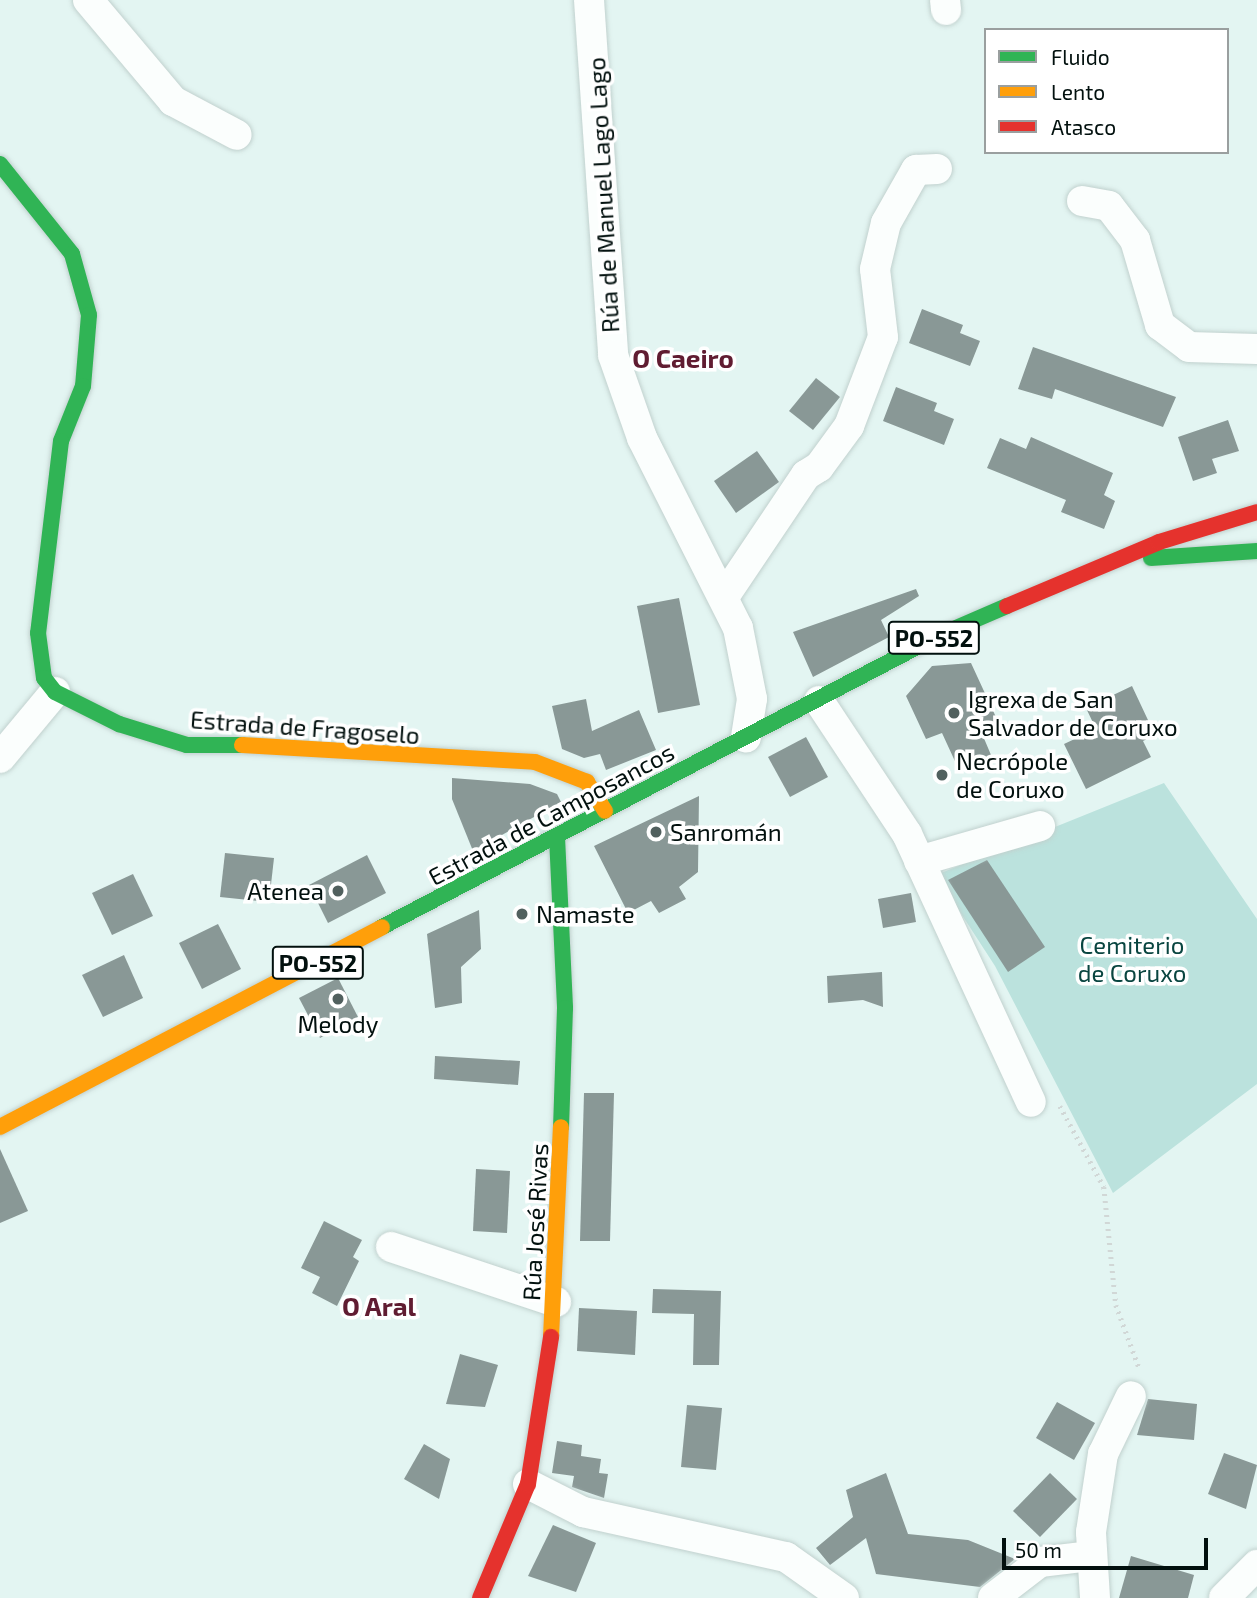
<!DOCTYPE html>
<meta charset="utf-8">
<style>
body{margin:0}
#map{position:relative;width:1257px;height:1598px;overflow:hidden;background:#e3f5f2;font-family:"Exo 2",sans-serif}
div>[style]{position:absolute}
.green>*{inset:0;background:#bbe2dd}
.building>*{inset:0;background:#899896}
.path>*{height:4.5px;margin-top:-2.25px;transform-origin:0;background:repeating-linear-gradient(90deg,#d1d7d6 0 2px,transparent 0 7px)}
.roads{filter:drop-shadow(0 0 2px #c1d1ce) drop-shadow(0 0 2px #c1d1ce)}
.street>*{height:30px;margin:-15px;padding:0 15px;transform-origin:15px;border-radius:15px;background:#fbfefd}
.fast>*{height:16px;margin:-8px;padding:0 8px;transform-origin:8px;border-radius:8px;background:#30b455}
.slow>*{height:16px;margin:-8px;padding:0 8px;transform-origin:8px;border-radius:8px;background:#ff9f0a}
.jam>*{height:16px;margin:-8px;padding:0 8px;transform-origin:8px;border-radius:8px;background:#e5322d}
.dots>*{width:19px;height:19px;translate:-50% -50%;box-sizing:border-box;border:4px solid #fff;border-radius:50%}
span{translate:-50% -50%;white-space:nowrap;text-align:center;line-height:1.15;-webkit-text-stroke:7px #fff;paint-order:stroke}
.shield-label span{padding:2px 5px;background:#fff;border:2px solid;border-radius:5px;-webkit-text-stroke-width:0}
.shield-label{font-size:23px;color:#02100e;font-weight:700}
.street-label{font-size:24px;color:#02100e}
.poi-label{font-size:24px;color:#02100e}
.left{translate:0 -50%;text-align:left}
.right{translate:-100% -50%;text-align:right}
.park-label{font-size:24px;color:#094540}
.neighbourhood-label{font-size:26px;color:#601c31;font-weight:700}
.legend{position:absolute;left:984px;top:28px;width:245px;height:126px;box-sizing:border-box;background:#fff;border:2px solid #9a9f9f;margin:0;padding:9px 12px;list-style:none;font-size:21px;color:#02100e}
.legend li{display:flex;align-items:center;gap:14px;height:35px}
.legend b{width:35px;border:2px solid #9a9f9f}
.scale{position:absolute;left:1002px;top:1538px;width:206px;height:32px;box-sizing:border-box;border:4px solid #02100e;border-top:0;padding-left:9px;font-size:21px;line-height:24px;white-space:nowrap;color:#02100e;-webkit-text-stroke:5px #fff;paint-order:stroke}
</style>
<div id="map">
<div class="green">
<div style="clip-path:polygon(1164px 783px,1257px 919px,1257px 1084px,1113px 1193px,995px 966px,936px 875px)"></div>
</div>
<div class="building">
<div style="clip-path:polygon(922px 309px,963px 325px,960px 333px,980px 341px,970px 366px,909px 343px)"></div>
<div style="clip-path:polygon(1033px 347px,1176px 397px,1163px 427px,1055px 389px,1052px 399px,1018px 389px)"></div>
<div style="clip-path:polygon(816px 378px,840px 397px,813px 430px,789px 411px)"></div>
<div style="clip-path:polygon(896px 387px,937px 403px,934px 411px,954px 419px,944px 445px,883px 421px)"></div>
<div style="clip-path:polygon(1228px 420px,1239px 451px,1212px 459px,1217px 473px,1193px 481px,1178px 437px)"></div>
<div style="clip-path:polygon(1031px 437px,1113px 473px,1104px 495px,1115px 501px,1104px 529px,1061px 512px,1066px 500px,987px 468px,1000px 438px,1026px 449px)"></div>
<div style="clip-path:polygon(757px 451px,779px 482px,736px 513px,714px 481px)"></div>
<div style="clip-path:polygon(916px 589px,919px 596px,881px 620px,889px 637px,813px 677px,793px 632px)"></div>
<div style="clip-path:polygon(679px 598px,700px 705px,658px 713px,637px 606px)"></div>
<div style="clip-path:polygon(971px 663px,1001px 728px,983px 736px,991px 755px,959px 770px,942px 733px,926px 739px,906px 696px,932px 666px)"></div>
<div style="clip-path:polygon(1132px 686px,1155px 735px,1143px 741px,1151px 757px,1086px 789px,1064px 744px,1096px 729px,1086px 708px)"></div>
<div style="clip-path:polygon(586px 699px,592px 731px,639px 710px,656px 750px,606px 770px,600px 754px,584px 758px,562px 749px,552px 706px)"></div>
<div style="clip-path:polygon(806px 737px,828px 777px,790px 797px,768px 757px)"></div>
<div style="clip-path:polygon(452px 778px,530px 784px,557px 794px,561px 802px,473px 851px,452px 799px)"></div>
<div style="clip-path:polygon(699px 796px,698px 872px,679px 887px,686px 899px,659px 913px,651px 901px,628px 913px,594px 846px)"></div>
<div style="clip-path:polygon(225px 853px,274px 858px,269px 902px,220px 897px)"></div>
<div style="clip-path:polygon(367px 855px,386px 893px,328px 923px,309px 885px)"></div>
<div style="clip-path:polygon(987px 860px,1045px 947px,1008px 972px,948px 880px)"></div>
<div style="clip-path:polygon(133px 874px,153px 916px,112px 935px,92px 893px)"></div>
<div style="clip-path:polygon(911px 893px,916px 922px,883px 928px,878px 899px)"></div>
<div style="clip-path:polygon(479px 910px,481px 949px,461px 967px,462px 1003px,435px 1008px,427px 934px)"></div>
<div style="clip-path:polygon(218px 924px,241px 969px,202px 989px,179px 943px)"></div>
<div style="clip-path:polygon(124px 955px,143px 998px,103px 1017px,82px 975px)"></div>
<div style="clip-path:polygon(882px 972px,883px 1007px,863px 1000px,828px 1003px,827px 976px)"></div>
<div style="clip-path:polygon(338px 978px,358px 1017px,320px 1038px,299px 998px)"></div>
<div style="clip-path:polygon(435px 1056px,520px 1061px,518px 1085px,434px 1079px)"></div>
<div style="clip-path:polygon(584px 1093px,614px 1093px,610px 1241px,580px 1241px)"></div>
<div style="clip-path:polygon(0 1149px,28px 1211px,0 1223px)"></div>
<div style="clip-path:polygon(476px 1169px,510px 1171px,507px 1233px,473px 1231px)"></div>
<div style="clip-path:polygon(324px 1221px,362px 1240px,353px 1257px,359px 1261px,337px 1306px,312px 1293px,320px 1277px,301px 1268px)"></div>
<div style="clip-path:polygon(653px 1289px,721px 1291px,719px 1365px,693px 1365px,694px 1314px,652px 1313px)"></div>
<div style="clip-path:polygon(579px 1308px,637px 1311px,635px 1355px,577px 1351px)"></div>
<div style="clip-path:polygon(460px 1354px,498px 1365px,485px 1407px,446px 1404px)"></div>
<div style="clip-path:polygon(1148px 1399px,1197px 1404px,1194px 1440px,1137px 1435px)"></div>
<div style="clip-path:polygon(1057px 1402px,1095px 1423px,1074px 1460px,1036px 1438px)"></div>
<div style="clip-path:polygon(687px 1405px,722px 1408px,716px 1470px,681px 1467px)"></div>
<div style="clip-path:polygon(557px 1441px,582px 1445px,581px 1456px,601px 1459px,599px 1473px,608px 1474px,604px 1498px,572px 1487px,574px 1476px,552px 1473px)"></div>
<div style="clip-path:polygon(424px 1444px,450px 1459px,439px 1499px,404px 1479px)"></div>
<div style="clip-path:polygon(1224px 1453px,1257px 1465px,1246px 1509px,1208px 1494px)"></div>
<div style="clip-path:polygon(886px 1473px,908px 1534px,968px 1540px,1015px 1559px,980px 1587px,876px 1574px,866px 1538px,830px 1565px,816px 1548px,853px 1517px,846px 1490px)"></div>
<div style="clip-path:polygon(1050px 1473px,1077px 1499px,1040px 1537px,1013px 1511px)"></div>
<div style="clip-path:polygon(553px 1525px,596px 1543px,576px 1592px,528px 1576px)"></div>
<div style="clip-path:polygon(1131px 1556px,1194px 1575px,1188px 1598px,1119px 1598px)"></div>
</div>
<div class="path">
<div style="left:1060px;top:1106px;width:92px;rotate:61.5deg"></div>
<div style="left:1104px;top:1187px;width:119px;rotate:84.2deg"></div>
<div style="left:1116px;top:1305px;width:69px;rotate:69.7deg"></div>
</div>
<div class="roads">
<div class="street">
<div style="left:88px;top:0;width:132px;rotate:49.9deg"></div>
<div style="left:173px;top:101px;width:72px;rotate:28deg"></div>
<div style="left:589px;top:0;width:356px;rotate:86.1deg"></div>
<div style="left:613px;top:355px;width:88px;rotate:70.7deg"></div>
<div style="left:642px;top:438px;width:213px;rotate:63.2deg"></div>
<div style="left:738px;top:628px;width:72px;rotate:78.8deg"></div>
<div style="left:752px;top:699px;width:39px;rotate:99deg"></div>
<div style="left:945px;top:0;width:10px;rotate:84deg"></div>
<div style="left:1082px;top:201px;width:27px;rotate:10deg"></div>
<div style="left:1109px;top:206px;width:43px;rotate:52.6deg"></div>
<div style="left:1135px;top:240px;width:89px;rotate:73.6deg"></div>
<div style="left:1160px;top:325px;width:36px;rotate:37deg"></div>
<div style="left:1189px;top:347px;width:68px;rotate:1.7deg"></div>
<div style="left:724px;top:597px;width:147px;rotate:-56.1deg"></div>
<div style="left:806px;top:475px;width:15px;rotate:-32deg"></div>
<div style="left:819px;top:467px;width:51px;rotate:-53.8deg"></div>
<div style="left:849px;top:426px;width:95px;rotate:-69.1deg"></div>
<div style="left:883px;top:337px;width:68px;rotate:-96.7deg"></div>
<div style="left:875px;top:269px;width:47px;rotate:-76.6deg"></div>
<div style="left:886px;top:223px;width:61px;rotate:-60.5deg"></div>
<div style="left:916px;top:170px;width:21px;rotate:-3deg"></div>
<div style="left:819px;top:701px;width:159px;rotate:56.5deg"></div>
<div style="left:907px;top:834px;width:295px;rotate:65.2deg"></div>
<div style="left:0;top:758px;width:86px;rotate:-50.2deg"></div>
<div style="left:919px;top:861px;width:126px;rotate:-16.1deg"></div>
<div style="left:391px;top:1247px;width:174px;rotate:18.4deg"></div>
<div style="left:528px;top:1484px;width:62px;rotate:27deg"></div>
<div style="left:583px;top:1512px;width:208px;rotate:12.5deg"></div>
<div style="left:786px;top:1557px;width:71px;rotate:35.3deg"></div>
<div style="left:993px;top:1598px;width:59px;rotate:-37.5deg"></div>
<div style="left:1040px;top:1562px;width:50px;rotate:-6.8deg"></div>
<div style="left:1095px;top:1598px;width:66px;rotate:-93.5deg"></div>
<div style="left:1091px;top:1532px;width:79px;rotate:-81.3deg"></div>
<div style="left:1103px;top:1454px;width:64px;rotate:-64.2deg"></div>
<div style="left:1224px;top:1598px;width:47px;rotate:-45deg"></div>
</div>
<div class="fast">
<div style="left:0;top:164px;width:115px;rotate:51.3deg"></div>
<div style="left:72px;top:254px;width:63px;rotate:74.4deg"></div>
<div style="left:89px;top:315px;width:71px;rotate:94.8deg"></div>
<div style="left:83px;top:386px;width:59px;rotate:111.8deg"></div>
<div style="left:61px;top:441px;width:193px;rotate:96.8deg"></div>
<div style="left:38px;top:633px;width:45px;rotate:82.4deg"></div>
<div style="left:44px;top:678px;width:18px;rotate:52deg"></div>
<div style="left:55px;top:692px;width:72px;rotate:26.6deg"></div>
<div style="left:119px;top:724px;width:71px;rotate:17.2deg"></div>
<div style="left:187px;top:745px;width:55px"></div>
<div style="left:1151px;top:558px;width:106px;rotate:-3.8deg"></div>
<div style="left:557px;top:837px;width:171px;rotate:87.3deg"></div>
<div style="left:565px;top:1008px;width:119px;rotate:91.9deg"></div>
<div style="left:382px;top:927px;width:632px;rotate:-27.62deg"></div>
<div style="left:942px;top:634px;width:71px;rotate:-23.3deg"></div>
</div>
<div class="slow">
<div style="left:242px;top:745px;width:293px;rotate:3.3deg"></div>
<div style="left:535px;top:762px;width:56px;rotate:21deg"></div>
<div style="left:587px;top:782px;width:34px;rotate:58deg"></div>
<div style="left:0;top:1127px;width:431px;rotate:-27.6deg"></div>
<div style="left:551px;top:1337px;width:210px;rotate:-87.3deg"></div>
</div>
<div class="jam">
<div style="left:1007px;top:606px;width:165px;rotate:-22.8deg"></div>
<div style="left:1159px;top:542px;width:102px;rotate:-17deg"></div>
<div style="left:480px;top:1598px;width:124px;rotate:-67.2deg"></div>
<div style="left:528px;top:1484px;width:149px;rotate:-81.1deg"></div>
</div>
</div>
<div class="dots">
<div style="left:954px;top:713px;background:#51605e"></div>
<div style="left:942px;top:775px;background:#51605e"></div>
<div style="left:656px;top:832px;background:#51605e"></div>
<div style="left:338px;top:891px;background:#51605e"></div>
<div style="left:522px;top:914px;background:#51605e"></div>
<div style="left:338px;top:999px;background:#51605e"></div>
</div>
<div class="shield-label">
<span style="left:934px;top:638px">PO-552</span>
<span style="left:318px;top:963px">PO-552</span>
</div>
<div class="street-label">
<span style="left:603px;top:195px;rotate:-93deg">Rúa de Manuel Lago Lago</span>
<span style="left:305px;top:727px;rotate:4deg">Estrada de Fragoselo</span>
<span style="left:551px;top:814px;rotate:-28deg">Estrada de Camposancos</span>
<span style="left:535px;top:1222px;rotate:-87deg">Rúa José Rivas</span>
</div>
<div class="poi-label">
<span class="left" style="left:968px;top:713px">Igrexa de San<br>Salvador de Coruxo</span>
<span class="left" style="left:956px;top:775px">Necrópole<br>de Coruxo</span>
<span class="left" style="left:670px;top:832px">Sanromán</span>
<span class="right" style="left:324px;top:891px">Atenea</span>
<span class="left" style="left:536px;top:914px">Namaste</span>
<span style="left:338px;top:1024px">Melody</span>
</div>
<div class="park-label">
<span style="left:1132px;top:959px">Cemiterio<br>de Coruxo</span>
</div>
<div class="neighbourhood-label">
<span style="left:683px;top:358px">O Caeiro</span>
<span style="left:379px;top:1306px">O Aral</span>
</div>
<ul class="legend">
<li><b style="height:9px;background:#30b455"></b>Fluido</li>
<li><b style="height:9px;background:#ff9f0a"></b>Lento</li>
<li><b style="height:9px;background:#e5322d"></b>Atasco</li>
</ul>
<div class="scale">50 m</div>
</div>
